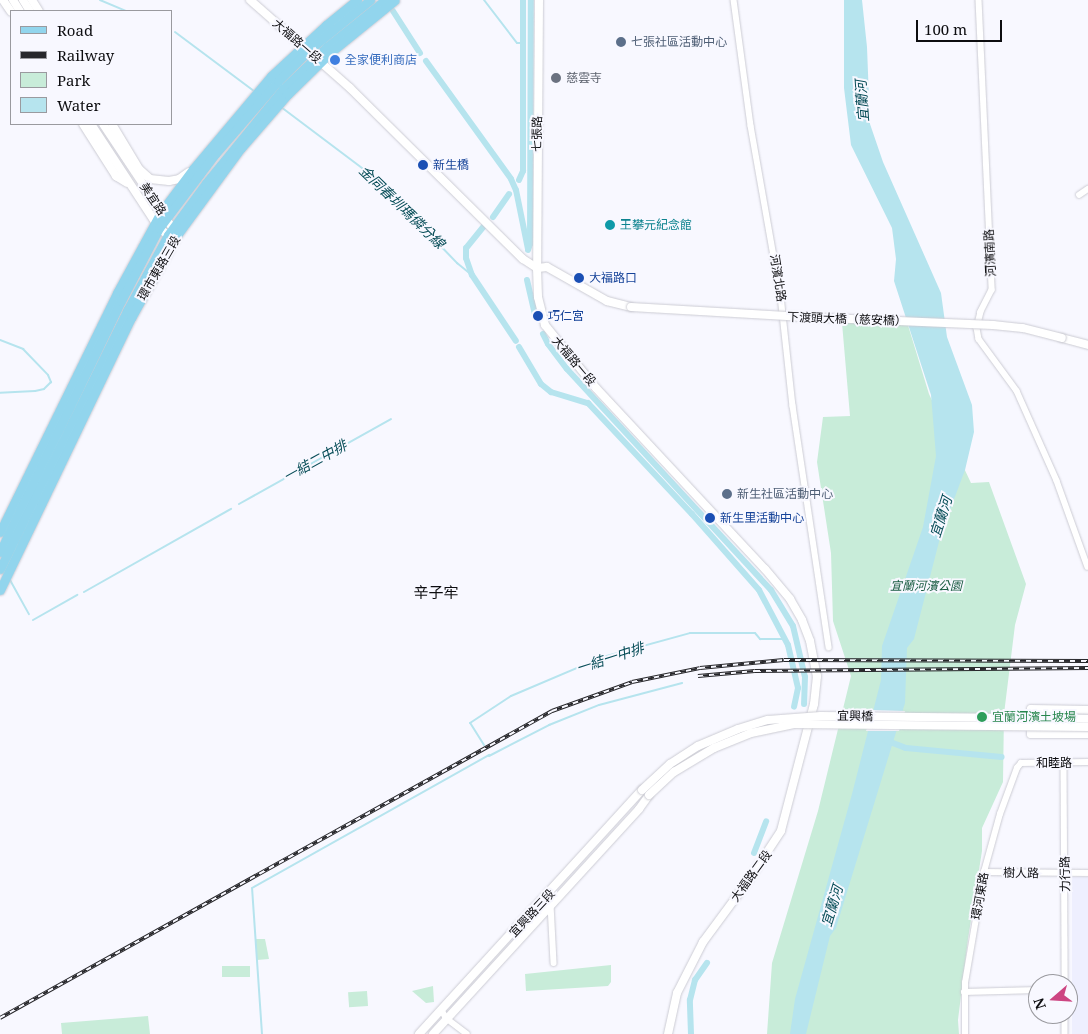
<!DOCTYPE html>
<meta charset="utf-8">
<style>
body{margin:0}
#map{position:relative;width:1088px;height:1034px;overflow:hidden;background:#f8f8ff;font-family:"Noto Serif","Noto Sans TC",serif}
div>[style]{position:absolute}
.built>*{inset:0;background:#eeeffe;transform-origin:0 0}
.green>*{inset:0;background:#c8ecd9;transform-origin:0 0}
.water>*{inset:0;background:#b6e4ee}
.pier>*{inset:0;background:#f8f8ff}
.stream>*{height:2px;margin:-1px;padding:0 1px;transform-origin:1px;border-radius:1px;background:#b6e4ee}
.canal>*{height:6px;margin:-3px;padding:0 3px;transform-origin:3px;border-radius:3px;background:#b6e4ee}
.roads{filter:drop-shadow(0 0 1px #ccccd4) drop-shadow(0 0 1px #ccccd4)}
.street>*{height:5.5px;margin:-2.75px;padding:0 2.75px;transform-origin:2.75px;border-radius:2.75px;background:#fff}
.secondary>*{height:8px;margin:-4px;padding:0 4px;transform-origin:4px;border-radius:4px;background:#fff}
.primary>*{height:9px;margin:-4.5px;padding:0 4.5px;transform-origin:4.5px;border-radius:4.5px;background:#92d5ed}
.rail>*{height:4px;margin-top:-2px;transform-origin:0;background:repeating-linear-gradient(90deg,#f8f8ff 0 5.5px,#27272b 0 11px);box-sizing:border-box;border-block:1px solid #27272b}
.bridges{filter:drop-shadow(0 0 1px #ccccd4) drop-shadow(0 0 1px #ccccd4)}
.secondary-bridge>*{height:8px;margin:-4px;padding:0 4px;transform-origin:4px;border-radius:4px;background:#fff}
.dots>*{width:14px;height:14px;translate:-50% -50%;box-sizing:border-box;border:2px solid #f8f8ff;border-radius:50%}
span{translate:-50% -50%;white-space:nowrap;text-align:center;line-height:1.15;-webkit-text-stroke:4px #f8f8ff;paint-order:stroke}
.street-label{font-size:12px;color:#0d0d10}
.service-label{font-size:12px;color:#4e5e75}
.left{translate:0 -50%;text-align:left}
.shop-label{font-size:12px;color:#366cbe}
.worship-label{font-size:12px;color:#5b616d}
.transit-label{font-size:12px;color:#164399}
.culture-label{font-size:12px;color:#0d838f}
.park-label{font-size:12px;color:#185b41;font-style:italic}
.leisure-label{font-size:12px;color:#27864d}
.water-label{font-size:14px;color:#064c57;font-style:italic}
.quarter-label{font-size:15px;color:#0d0d10}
.legend{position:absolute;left:10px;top:10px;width:162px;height:115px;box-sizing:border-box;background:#f8f8ff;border:1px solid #9a9a9f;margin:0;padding:6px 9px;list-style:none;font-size:15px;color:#0d0d10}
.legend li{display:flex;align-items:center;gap:10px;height:25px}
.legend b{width:25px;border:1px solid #9a9a9f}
.north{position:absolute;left:1028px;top:974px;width:50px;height:50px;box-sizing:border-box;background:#f8f8ff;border:1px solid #9a9a9f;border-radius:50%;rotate:251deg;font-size:14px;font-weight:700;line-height:20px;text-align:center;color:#0d0d10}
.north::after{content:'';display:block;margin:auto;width:18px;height:22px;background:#cd4582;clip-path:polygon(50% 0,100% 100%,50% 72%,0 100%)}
.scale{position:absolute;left:916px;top:20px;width:86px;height:22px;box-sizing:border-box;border:2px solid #0d0d10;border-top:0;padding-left:6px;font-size:15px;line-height:18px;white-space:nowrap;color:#0d0d10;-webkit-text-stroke:4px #f8f8ff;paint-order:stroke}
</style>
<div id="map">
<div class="built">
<div style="left:1072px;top:877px;width:16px;height:157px"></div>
</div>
<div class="green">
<div style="clip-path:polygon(907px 322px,929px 394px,971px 483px,989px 482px,1026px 584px,1015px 625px,1004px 714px,1003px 782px,982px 828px,982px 851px,968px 939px,958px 1020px,959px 1034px,767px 1034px,772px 963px,818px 811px,851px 676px,833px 621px,831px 553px,817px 462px,823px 417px,850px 416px,842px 323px)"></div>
<div style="clip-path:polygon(255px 939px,265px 939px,269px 959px,257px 960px)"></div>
<div style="clip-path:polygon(611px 965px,611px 982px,608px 986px,526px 991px,525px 974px)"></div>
<div style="left:250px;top:966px;width:11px;height:28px;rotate:90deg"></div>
<div style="clip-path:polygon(433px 986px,434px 1002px,426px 1003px,412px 991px)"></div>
<div style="left:367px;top:991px;width:15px;height:19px;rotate:86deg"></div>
<div style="clip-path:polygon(148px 1016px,150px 1034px,62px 1034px,61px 1023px)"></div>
</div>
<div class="water">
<div style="clip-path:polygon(844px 0,862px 0,867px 47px,870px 124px,883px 162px,941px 293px,947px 337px,972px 405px,974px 432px,965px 470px,941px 534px,914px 639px,907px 648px,905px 703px,836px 928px,830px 936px,806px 1034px,790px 1034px,795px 999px,852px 794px,881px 680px,882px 646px,923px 527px,936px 456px,931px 395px,894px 281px,896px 259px,892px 228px,851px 145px,844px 88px)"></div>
</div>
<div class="pier">
<div style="clip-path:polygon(871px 710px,905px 711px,899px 731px,866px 731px)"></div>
</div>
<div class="stream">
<div style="left:100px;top:0;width:28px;rotate:23deg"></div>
<div style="left:484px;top:0;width:54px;rotate:52.5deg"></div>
<div style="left:517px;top:43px;width:5px"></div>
<div style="left:175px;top:32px;width:99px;rotate:36.8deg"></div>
<div style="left:281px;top:107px;width:116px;rotate:37deg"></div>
<div style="left:374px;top:177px;width:120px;rotate:46deg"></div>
<div style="left:457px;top:263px;width:19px;rotate:39deg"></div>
<div style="left:0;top:340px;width:25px;rotate:21deg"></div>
<div style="left:23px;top:349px;width:36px;rotate:46deg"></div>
<div style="left:48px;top:375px;width:8px;rotate:67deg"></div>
<div style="left:51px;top:382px;width:10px;rotate:135deg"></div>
<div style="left:44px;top:389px;width:9px;rotate:167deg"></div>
<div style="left:35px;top:391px;width:35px;rotate:177deg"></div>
<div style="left:239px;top:504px;width:174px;rotate:-29.2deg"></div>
<div style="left:10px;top:580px;width:39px;rotate:61deg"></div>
<div style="left:84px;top:592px;width:169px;rotate:-29.5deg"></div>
<div style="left:33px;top:620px;width:51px;rotate:-29.6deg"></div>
<div style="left:484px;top:745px;width:26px;rotate:-122deg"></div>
<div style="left:470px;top:723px;width:49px;rotate:-33.4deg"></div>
<div style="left:511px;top:696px;width:100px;rotate:-23deg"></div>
<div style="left:603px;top:657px;width:90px;rotate:-15.4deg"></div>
<div style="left:690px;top:633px;width:65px"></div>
<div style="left:755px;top:633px;width:8px;rotate:50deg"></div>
<div style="left:760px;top:639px;width:26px"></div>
<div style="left:489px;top:756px;width:68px;rotate:-27.3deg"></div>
<div style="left:549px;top:725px;width:54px;rotate:-21.8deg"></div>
<div style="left:599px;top:705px;width:86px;rotate:-14.8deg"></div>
<div style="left:262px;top:1034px;width:146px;rotate:-93.9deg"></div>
<div style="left:252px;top:888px;width:272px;rotate:-29.3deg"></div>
</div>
<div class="canal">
<div style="left:393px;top:11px;width:50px;rotate:57.3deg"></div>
<div style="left:426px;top:61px;width:145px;rotate:54.2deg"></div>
<div style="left:511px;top:179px;width:12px;rotate:66deg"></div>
<div style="left:516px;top:190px;width:60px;rotate:78.5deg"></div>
<div style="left:519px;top:180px;width:10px;rotate:-66deg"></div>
<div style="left:523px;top:171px;width:171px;rotate:-90deg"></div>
<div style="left:493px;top:217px;width:28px;rotate:-55deg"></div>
<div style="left:484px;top:226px;width:28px;rotate:129deg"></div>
<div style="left:466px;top:248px;width:10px;rotate:90deg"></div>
<div style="left:466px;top:258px;width:18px;rotate:71deg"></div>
<div style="left:472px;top:275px;width:79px;rotate:56.3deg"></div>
<div style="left:528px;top:250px;width:6px;rotate:-72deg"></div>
<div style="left:530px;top:244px;width:244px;rotate:-89.8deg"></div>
<div style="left:527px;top:280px;width:39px;rotate:77deg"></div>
<div style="left:543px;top:334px;width:11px;rotate:63deg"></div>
<div style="left:548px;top:344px;width:31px;rotate:53deg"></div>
<div style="left:567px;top:369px;width:301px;rotate:47.3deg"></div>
<div style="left:771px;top:590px;width:42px;rotate:58.6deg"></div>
<div style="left:793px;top:626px;width:52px;rotate:76.8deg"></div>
<div style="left:805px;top:677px;width:27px;rotate:92deg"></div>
<div style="left:519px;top:347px;width:43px;rotate:59.3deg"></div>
<div style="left:541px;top:384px;width:13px;rotate:39deg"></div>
<div style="left:551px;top:392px;width:39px;rotate:17deg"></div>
<div style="left:588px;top:403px;width:152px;rotate:46.9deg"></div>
<div style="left:692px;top:514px;width:101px;rotate:48.6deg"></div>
<div style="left:759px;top:590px;width:62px;rotate:62.2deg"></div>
<div style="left:788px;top:645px;width:44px;rotate:76.9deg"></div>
<div style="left:798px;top:688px;width:19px;rotate:102deg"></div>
<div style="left:885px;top:740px;width:22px;rotate:21deg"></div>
<div style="left:906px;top:748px;width:96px;rotate:5.4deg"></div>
<div style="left:754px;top:853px;width:34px;rotate:-69deg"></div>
<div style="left:691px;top:1034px;width:34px;rotate:-92deg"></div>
<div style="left:690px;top:1000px;width:21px;rotate:-76deg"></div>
<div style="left:695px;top:980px;width:21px;rotate:-55deg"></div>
</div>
<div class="roads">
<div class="street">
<div style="left:734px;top:0;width:127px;rotate:82.3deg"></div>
<div style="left:751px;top:126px;width:173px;rotate:80deg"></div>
<div style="left:781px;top:296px;width:111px;rotate:83.8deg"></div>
<div style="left:793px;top:406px;width:244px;rotate:81.5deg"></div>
<div style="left:979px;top:0;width:290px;rotate:87.4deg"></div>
<div style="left:992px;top:290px;width:25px;rotate:117deg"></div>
<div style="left:981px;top:312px;width:16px;rotate:104deg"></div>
<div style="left:977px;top:328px;width:11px;rotate:80deg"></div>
<div style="left:979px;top:339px;width:64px;rotate:53.8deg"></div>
<div style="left:1017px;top:391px;width:98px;rotate:66deg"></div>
<div style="left:1057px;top:481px;width:91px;rotate:70.2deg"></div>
<div style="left:1079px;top:195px;width:11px;rotate:-34deg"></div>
<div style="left:1064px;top:763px;width:221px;rotate:89.7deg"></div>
<div style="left:984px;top:872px;width:104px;rotate:0.6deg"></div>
<div style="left:547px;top:896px;width:10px;rotate:66deg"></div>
<div style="left:551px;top:905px;width:58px;rotate:87deg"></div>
<div style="left:964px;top:992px;width:74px;rotate:-1.5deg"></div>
<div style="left:442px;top:1010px;width:9px;rotate:63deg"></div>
<div style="left:446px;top:1018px;width:26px;rotate:37deg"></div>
<div style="left:1065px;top:1014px;width:20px;rotate:90deg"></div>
<div style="left:965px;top:1034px;width:51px;rotate:-90deg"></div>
<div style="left:965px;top:983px;width:113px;rotate:-80.3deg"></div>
<div style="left:984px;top:872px;width:60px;rotate:-74.6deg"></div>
<div style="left:1000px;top:814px;width:49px;rotate:-69.7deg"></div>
<div style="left:1017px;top:768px;width:6px;rotate:-51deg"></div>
<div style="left:1021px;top:763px;width:67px;rotate:-0.9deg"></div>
</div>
<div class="secondary">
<div style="left:3px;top:0;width:14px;rotate:56deg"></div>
<div style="left:13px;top:0;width:13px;rotate:58deg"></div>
<div style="left:23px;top:0;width:13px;rotate:58deg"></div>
<div style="left:32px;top:0;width:13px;rotate:58deg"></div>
<div style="left:250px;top:0;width:133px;rotate:41.3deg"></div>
<div style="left:350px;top:88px;width:243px;rotate:44.7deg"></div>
<div style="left:523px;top:259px;width:17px;rotate:33deg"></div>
<div style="left:539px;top:0;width:268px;rotate:90.4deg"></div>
<div style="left:537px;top:268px;width:29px;rotate:88deg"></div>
<div style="left:538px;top:297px;width:29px;rotate:76deg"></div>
<div style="left:545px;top:325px;width:81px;rotate:51deg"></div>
<div style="left:596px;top:388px;width:248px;rotate:47deg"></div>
<div style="left:765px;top:569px;width:39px;rotate:50deg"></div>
<div style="left:790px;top:599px;width:24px;rotate:60deg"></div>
<div style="left:802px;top:620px;width:22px;rotate:69deg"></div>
<div style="left:810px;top:641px;width:36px;rotate:79deg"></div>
<div style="left:817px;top:676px;width:28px;rotate:96deg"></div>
<div style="left:814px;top:704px;width:131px;rotate:104.6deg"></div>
<div style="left:781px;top:831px;width:60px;rotate:123.4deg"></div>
<div style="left:748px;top:881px;width:76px;rotate:126.4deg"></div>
<div style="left:703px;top:942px;width:57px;rotate:117deg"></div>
<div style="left:677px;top:993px;width:42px;rotate:102.4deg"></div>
<div style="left:83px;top:124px;width:62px;rotate:57.6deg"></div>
<div style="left:116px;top:176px;width:13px;rotate:32deg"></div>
<div style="left:91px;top:124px;width:124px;rotate:56.8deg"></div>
<div style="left:159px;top:228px;width:11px;rotate:38deg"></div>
<div style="left:168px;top:235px;width:9px"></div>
<div style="left:177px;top:235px;width:133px;rotate:-123.7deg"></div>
<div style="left:112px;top:124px;width:52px;rotate:59deg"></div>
<div style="left:139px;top:169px;width:15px;rotate:42deg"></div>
<div style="left:150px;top:179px;width:19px;rotate:6deg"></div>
<div style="left:169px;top:181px;width:10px;rotate:-11deg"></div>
<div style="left:179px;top:179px;width:12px;rotate:-35deg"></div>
<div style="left:537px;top:268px;width:10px;rotate:-6deg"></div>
<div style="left:547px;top:267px;width:69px;rotate:29.5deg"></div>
<div style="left:607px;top:301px;width:25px;rotate:14deg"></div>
<div style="left:1062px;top:338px;width:27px;rotate:15deg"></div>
<div style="left:1088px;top:710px;width:57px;rotate:-179deg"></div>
<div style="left:1031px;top:709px;width:25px;rotate:90deg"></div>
<div style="left:1031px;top:734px;width:57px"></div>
<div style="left:419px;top:1034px;width:331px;rotate:-47.6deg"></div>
<div style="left:433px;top:1034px;width:305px;rotate:-47.5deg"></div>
<div style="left:639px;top:809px;width:17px;rotate:-54deg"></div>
</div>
<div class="primary">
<div style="left:0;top:532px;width:266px;rotate:-63.9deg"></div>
<div style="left:117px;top:293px;width:92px;rotate:-61.5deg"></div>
<div style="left:161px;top:212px;width:54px;rotate:-53.3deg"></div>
<div style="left:193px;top:169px;width:121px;rotate:-50deg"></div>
<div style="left:271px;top:76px;width:75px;rotate:-42.8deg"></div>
<div style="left:326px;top:25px;width:40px;rotate:-39deg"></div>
<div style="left:0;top:552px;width:279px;rotate:-64.3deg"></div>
<div style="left:121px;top:301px;width:82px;rotate:-62.5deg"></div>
<div style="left:159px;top:228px;width:93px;rotate:-52.9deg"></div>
<div style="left:215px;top:154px;width:96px;rotate:-49.2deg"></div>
<div style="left:278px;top:81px;width:44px;rotate:-45deg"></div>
<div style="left:309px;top:50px;width:79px;rotate:-39.3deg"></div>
<div style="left:0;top:569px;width:288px;rotate:-63.8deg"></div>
<div style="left:127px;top:311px;width:86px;rotate:-61.7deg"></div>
<div style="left:168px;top:235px;width:64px;rotate:-53.8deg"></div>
<div style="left:206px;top:183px;width:122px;rotate:-50.7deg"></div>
<div style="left:283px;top:89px;width:61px;rotate:-43.7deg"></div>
<div style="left:327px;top:47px;width:75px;rotate:-39deg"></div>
<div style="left:0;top:590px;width:302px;rotate:-64.3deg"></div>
<div style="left:131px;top:318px;width:95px;rotate:-61deg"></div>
<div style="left:177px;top:235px;width:108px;rotate:-53.7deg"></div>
<div style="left:241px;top:148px;width:72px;rotate:-49deg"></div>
<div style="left:288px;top:94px;width:60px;rotate:-44.3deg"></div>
<div style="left:331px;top:52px;width:82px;rotate:-39.1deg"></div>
</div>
</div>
<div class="rail">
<div style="left:698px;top:676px;width:57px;rotate:-5deg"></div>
<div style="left:755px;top:671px;width:333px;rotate:-0.5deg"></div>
<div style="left:0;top:1018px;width:632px;rotate:-29.08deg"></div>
<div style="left:552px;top:711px;width:85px;rotate:-19.9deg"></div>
<div style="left:632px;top:682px;width:69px;rotate:-11.6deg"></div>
<div style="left:700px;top:668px;width:84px;rotate:-5.4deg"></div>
<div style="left:784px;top:660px;width:304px;rotate:0.2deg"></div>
</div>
<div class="bridges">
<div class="secondary-bridge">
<div style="left:631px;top:307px;width:173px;rotate:3.3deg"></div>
<div style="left:804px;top:317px;width:189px;rotate:2.4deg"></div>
<div style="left:993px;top:325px;width:30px;rotate:6deg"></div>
<div style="left:1023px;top:328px;width:40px;rotate:14.4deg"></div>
<div style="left:642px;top:790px;width:38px;rotate:-43deg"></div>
<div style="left:670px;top:764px;width:33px;rotate:-33deg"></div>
<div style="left:698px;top:746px;width:43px;rotate:-23deg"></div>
<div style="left:738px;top:729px;width:31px;rotate:-17deg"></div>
<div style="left:768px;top:720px;width:53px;rotate:-4.3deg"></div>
<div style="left:821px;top:716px;width:267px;rotate:0.6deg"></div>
<div style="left:649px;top:795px;width:34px;rotate:-43deg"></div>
<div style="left:674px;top:772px;width:47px;rotate:-31deg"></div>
<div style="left:714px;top:748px;width:40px;rotate:-22deg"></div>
<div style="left:751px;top:733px;width:45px;rotate:-11.6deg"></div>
<div style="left:795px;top:724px;width:293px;rotate:0.6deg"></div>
</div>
</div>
<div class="dots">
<div style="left:621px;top:42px;background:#5c6f8a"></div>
<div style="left:335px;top:60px;background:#3f7fe0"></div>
<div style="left:556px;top:78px;background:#6b7280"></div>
<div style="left:423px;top:165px;background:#1a4fb4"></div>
<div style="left:610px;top:225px;background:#0f9aa8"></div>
<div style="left:579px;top:278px;background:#1a4fb4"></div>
<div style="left:538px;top:316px;background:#1a4fb4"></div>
<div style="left:727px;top:494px;background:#5c6f8a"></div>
<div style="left:710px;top:518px;background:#1a4fb4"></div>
<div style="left:982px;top:717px;background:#2e9e5b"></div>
</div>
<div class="street-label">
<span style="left:297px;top:41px;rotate:41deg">大福路一段</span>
<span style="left:537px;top:134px;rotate:-89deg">七張路</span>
<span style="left:153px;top:199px;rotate:56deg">美宜路</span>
<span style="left:990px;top:253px;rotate:-93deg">河濱南路</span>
<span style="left:159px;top:268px;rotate:-60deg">環市東路三段</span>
<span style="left:778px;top:278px;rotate:81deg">河濱北路</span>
<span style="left:847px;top:319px;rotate:2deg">下渡頭大橋（慈安橋）</span>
<span style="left:574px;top:361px;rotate:50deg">大福路一段</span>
<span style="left:855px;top:716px;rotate:1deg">宜興橋</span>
<span style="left:1054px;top:763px">和睦路</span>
<span style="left:1021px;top:873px;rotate:1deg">樹人路</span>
<span style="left:1065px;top:874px;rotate:-91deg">力行路</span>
<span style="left:751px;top:876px;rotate:-54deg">大福路二段</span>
<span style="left:980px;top:896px;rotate:-80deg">環河東路</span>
<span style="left:532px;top:913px;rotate:-47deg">宜興路三段</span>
</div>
<div class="service-label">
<span class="left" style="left:631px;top:42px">七張社區活動中心</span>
<span class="left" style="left:737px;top:494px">新生社區活動中心</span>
</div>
<div class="shop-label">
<span class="left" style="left:345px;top:60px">全家便利商店</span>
</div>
<div class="worship-label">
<span class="left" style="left:566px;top:78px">慈雲寺</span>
</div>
<div class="transit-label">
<span class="left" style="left:433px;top:165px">新生橋</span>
<span class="left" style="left:589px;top:278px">大福路口</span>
<span class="left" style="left:548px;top:316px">巧仁宮</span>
<span class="left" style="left:720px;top:518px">新生里活動中心</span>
</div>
<div class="culture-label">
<span class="left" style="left:620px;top:225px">王攀元紀念館</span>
</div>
<div class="park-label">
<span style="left:926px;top:586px">宜蘭河濱公園</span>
</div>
<div class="leisure-label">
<span class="left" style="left:992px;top:717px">宜蘭河濱土坡場</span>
</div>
<div class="water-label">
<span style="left:862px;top:101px;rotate:-94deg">宜蘭河</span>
<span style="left:402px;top:207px;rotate:44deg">金同春圳瑪僯分線</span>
<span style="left:315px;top:461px;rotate:-29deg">一結二中排</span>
<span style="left:941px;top:517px;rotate:-72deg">宜蘭河</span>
<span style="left:610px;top:658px;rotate:-18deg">一結一中排</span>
<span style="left:832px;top:906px;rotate:-73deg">宜蘭河</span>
</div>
<div class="quarter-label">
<span style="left:436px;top:593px">辛子牢</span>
</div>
<ul class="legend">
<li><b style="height:6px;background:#92d5ed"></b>Road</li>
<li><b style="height:6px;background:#27272b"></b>Railway</li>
<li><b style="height:14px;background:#c8ecd9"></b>Park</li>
<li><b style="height:14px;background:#b6e4ee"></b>Water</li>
</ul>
<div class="north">N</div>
<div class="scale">100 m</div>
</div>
